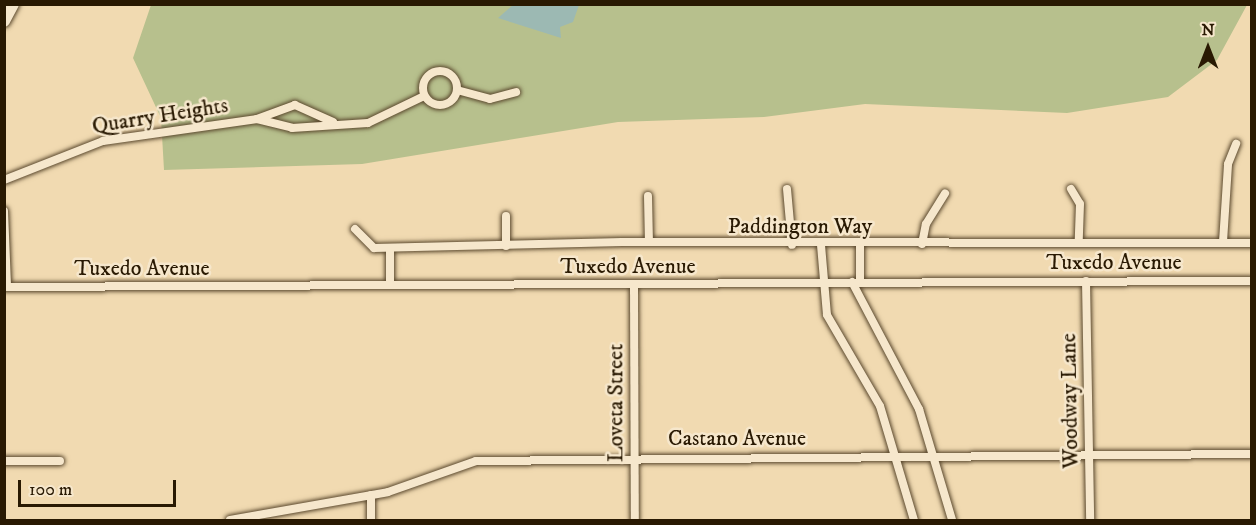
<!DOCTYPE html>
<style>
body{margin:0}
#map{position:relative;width:1256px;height:525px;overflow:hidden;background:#f1dab1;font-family:"IM FELL DW Pica",serif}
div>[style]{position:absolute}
.green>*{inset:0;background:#b7c08d}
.water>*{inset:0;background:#9cb9b3}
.roads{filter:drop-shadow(0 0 2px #5b492e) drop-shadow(0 0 2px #5b492e)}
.street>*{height:8px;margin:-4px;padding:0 4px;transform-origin:4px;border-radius:4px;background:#f6e7cc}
.street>.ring{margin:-4px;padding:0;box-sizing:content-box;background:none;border:8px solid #f6e7cc;border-radius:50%}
.secondary>*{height:12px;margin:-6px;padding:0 6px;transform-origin:6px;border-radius:6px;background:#f6e7cc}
span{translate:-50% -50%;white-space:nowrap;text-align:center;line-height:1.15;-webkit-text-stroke:5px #f6e7cc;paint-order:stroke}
.street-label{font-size:22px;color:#291902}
.frame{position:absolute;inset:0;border:6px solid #291902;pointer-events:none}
.north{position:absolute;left:1178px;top:18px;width:60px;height:60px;-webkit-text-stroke:4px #f6e7cc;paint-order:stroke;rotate:0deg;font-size:16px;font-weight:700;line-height:24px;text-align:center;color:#291902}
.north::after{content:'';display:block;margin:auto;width:21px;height:27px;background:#291902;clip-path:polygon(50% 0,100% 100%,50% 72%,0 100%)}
.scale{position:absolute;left:18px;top:480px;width:158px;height:27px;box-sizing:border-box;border:3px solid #291902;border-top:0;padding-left:8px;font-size:18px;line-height:21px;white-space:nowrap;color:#291902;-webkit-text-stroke:4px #f6e7cc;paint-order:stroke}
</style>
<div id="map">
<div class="green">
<div style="clip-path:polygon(151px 5px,1247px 5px,1217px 60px,1168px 97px,1067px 113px,865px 104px,764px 117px,618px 122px,362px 164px,164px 170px,161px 118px,133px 58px)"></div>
</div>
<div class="water">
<div style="clip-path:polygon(513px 5px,579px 5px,573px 22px,560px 27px,561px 38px,498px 18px)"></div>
</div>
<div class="roads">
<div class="street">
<div class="ring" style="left:423px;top:71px;width:26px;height:26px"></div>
<div style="left:457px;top:90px;width:34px;rotate:15deg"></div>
<div style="left:490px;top:99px;width:27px;rotate:-15deg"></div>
<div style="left:333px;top:122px;width:42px;rotate:-155.9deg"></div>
<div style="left:295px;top:105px;width:40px;rotate:159.8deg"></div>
<div style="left:257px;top:119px;width:36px;rotate:14deg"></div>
<div style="left:292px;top:128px;width:76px;rotate:-3.8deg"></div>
<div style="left:368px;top:123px;width:62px;rotate:-25.7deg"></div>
<div style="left:4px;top:180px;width:106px;rotate:-21.5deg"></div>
<div style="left:103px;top:141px;width:156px;rotate:-8.1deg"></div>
<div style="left:787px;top:189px;width:56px;rotate:84.9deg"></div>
<div style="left:1071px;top:189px;width:17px;rotate:59deg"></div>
<div style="left:1080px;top:204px;width:37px;rotate:92deg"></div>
<div style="left:648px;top:196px;width:46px;rotate:88.8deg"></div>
<div style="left:4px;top:211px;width:76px;rotate:87.7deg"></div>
<div style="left:506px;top:216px;width:30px;rotate:90deg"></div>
<div style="left:355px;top:229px;width:27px;rotate:45deg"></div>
<div style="left:374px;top:248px;width:248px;rotate:-1.4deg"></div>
<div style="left:622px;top:242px;width:630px;rotate:0.09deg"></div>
<div style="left:1223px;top:242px;width:78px;rotate:-86.3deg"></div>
<div style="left:1228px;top:164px;width:22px;rotate:-68deg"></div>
<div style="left:922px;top:244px;width:20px;rotate:-79deg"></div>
<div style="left:926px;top:224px;width:36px;rotate:-58deg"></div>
<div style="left:821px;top:245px;width:70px;rotate:85.1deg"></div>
<div style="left:827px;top:315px;width:105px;rotate:59.8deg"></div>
<div style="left:880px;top:406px;width:119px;rotate:73.4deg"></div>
<div style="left:390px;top:248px;width:37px;rotate:90deg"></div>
<div style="left:1086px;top:281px;width:239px;rotate:89deg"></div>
<div style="left:852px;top:282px;width:144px;rotate:62.2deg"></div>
<div style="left:919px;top:409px;width:116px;rotate:73.4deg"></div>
<div style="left:860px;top:282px;width:37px;rotate:-90deg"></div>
<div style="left:634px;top:285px;width:235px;rotate:89.8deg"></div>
<div style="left:4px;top:287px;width:1248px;rotate:-0.28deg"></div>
<div style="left:4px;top:461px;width:56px"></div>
<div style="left:371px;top:495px;width:25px;rotate:90deg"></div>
<div style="left:230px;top:520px;width:160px;rotate:-10deg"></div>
<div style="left:388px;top:492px;width:93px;rotate:-19.4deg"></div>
<div style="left:476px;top:461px;width:776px;rotate:-0.52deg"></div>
</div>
<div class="secondary">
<div style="left:4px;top:21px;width:19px;rotate:-62deg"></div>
</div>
</div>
<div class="street-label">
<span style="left:160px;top:116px;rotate:-9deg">Quarry Heights</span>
<span style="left:800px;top:227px">Paddington Way</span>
<span style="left:1114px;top:263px">Tuxedo Avenue</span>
<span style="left:628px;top:267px">Tuxedo Avenue</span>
<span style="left:142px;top:269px">Tuxedo Avenue</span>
<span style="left:1070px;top:401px;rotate:-91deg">Woodway Lane</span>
<span style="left:616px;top:403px;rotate:-90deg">Loveta Street</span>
<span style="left:737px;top:439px">Castano Avenue</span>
</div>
<div class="frame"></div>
<div class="north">N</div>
<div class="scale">100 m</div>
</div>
